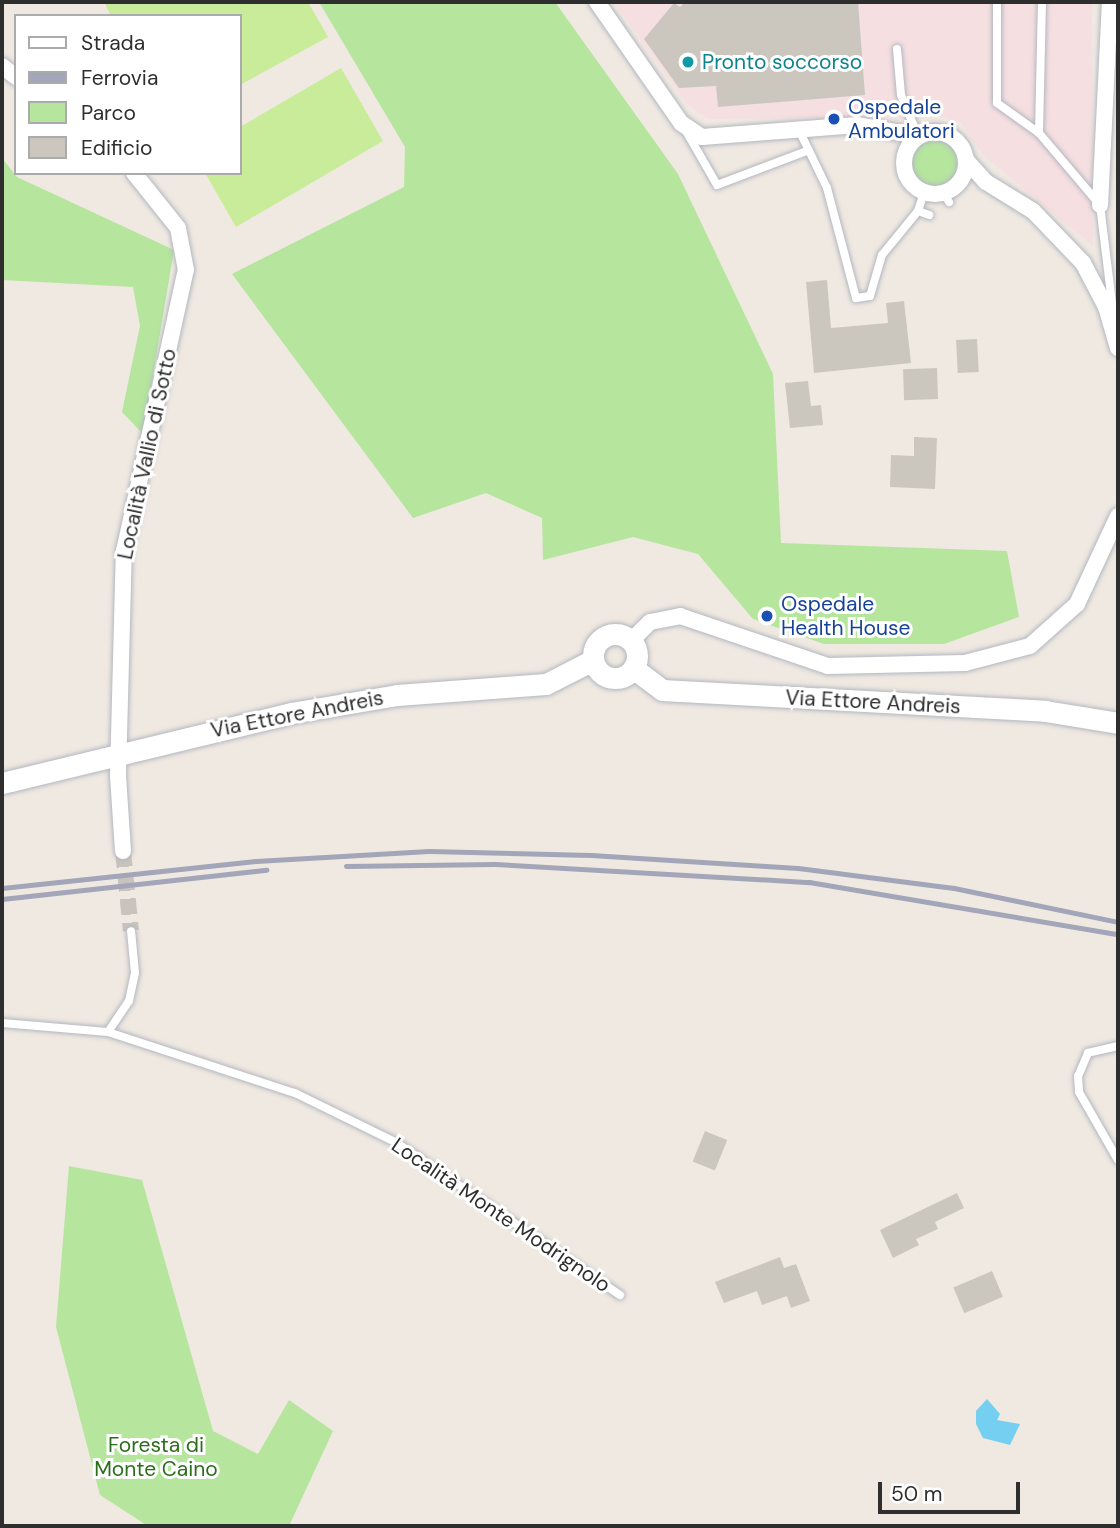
<!DOCTYPE html>
<meta charset="utf-8">
<style>
body{margin:0}
#map{position:relative;width:1120px;height:1528px;overflow:hidden;background:#efe9e1;font-family:"DM Sans",sans-serif}
div>[style]{position:absolute}
.medical>*{inset:0;background:#f5dfe0}
.green>*{inset:0;background:#b6e59e}
.round{border-radius:50%}
.pitch>*{inset:0;background:#c9ec9a}
.water>*{inset:0;background:#75cff0}
.building>*{inset:0;background:#cbc7bf;transform-origin:0 0}
.minor-tunnel>*{height:16px;margin-top:-8px;transform-origin:0;background:repeating-linear-gradient(90deg,#c8c4bd 0 16px,transparent 0 24px)}
.roads{filter:drop-shadow(0 0 2px #b4b7c1) drop-shadow(0 0 2px #b4b7c1)}
.service>*{height:8px;margin:-4px;padding:0 4px;transform-origin:4px;border-radius:4px;background:#fff}
.minor>*{height:16px;margin:-8px;padding:0 8px;transform-origin:8px;border-radius:8px;background:#fff}
.minor>.ring{margin:-8px;padding:0;box-sizing:content-box;background:none;border:16px solid #fff;border-radius:50%}
.tertiary>*{height:21px;margin:-10.5px;padding:0 10.5px;transform-origin:10.5px;border-radius:10.5px;background:#fff}
.tertiary>.ring{margin:-10.5px;padding:0;box-sizing:content-box;background:none;border:21px solid #fff;border-radius:50%}
.rail>*{height:5px;margin:-2.5px;padding:0 2.5px;transform-origin:2.5px;border-radius:2.5px;background:#a3a6b8}
.dots>*{width:19px;height:19px;translate:-50% -50%;box-sizing:border-box;border:4px solid #fff;border-radius:50%}
span{translate:-50% -50%;white-space:nowrap;text-align:center;line-height:1.15;-webkit-text-stroke:6px #fff;paint-order:stroke}
.culture-label{font-size:21px;color:#0d838f}
.left{translate:0 -50%;text-align:left}
.transit-label{font-size:21px;color:#164399}
.street-label{font-size:21px;color:#2e2e2e}
.park-label{font-size:21px;color:#2c6e1b}
.frame{position:absolute;inset:0;border:4px solid #2e2e2e;pointer-events:none}
.legend{position:absolute;left:14px;top:14px;width:228px;height:161px;box-sizing:border-box;background:#fff;border:2px solid #ababab;margin:0;padding:9px 12px;list-style:none;font-size:21px;color:#2e2e2e}
.legend li{display:flex;align-items:center;gap:14px;height:35px}
.legend b{width:35px;border:2px solid #ababab}
.scale{position:absolute;left:878px;top:1482px;width:142px;height:32px;box-sizing:border-box;border:4px solid #2e2e2e;border-top:0;padding-left:9px;font-size:21px;line-height:24px;white-space:nowrap;color:#2e2e2e;-webkit-text-stroke:5px #fff;paint-order:stroke}
</style>
<div id="map">
<div class="medical">
<div style="clip-path:polygon(614px 2px,1092px 2px,1093px 246px,983px 155px,961px 123px,943px 117px,708px 119px,688px 105px)"></div>
</div>
<div class="green">
<div style="clip-path:polygon(319px 2px,555px 2px,678px 174px,773px 374px,781px 543px,1007px 551px,1019px 617px,944px 644px,824px 644px,753px 619px,698px 554px,633px 537px,543px 560px,542px 518px,486px 493px,413px 518px,232px 274px,404px 187px,405px 147px)"></div>
<div class="round" style="left:912px;top:140px;width:46px;height:46px"></div>
<div style="clip-path:polygon(2px 158px,17px 177px,174px 250px,143px 434px,122px 412px,140px 326px,133px 287px,2px 280px)"></div>
<div style="clip-path:polygon(69px 1166px,142px 1180px,213px 1431px,258px 1454px,289px 1400px,333px 1431px,289px 1526px,148px 1526px,100px 1495px,56px 1327px)"></div>
</div>
<div class="pitch">
<div style="clip-path:polygon(104px 2px,308px 2px,328px 37px,240px 85px,240px 16px,111px 16px)"></div>
<div style="clip-path:polygon(341px 68px,383px 141px,236px 227px,205px 173px,240px 173px,240px 127px)"></div>
</div>
<div class="water">
<div style="clip-path:polygon(987px 1399px,1000px 1414px,997px 1420px,1020px 1424px,1010px 1445px,983px 1438px,976px 1424px,976px 1411px)"></div>
</div>
<div class="building">
<div style="clip-path:polygon(685px 2px,858px 2px,865px 95px,718px 107px,716px 86px,679px 88px,644px 39px,674px 3px,680px 7px)"></div>
<div style="clip-path:polygon(827px 280px,831px 328px,888px 323px,886px 303px,904px 301px,911px 363px,814px 373px,806px 282px)"></div>
<div style="left:977px;top:339px;width:33px;height:21px;rotate:87deg"></div>
<div style="left:937px;top:368px;width:31px;height:34px;rotate:88deg"></div>
<div style="clip-path:polygon(808px 381px,811px 406px,821px 405px,823px 425px,790px 428px,785px 383px)"></div>
<div style="clip-path:polygon(914px 437px,937px 438px,935px 489px,890px 487px,891px 455px,914px 456px)"></div>
<div style="left:705px;top:1131px;width:24px;height:33px;rotate:22deg"></div>
<div style="clip-path:polygon(957px 1193px,964px 1208px,935px 1222px,938px 1229px,916px 1239px,919px 1245px,893px 1258px,880px 1230px)"></div>
<div style="clip-path:polygon(780px 1257px,784px 1268px,796px 1264px,810px 1301px,791px 1308px,787px 1296px,762px 1305px,757px 1291px,724px 1303px,715px 1282px)"></div>
<div style="left:992px;top:1271px;width:28px;height:42px;rotate:67deg"></div>
</div>
<div class="minor-tunnel">
<div style="left:123px;top:851px;width:80px;rotate:84.3deg"></div>
</div>
<div class="roads">
<div class="service">
<div style="left:997px;top:2px;width:101px;rotate:90deg"></div>
<div style="left:997px;top:103px;width:52px;rotate:35.5deg"></div>
<div style="left:1039px;top:133px;width:94px;rotate:49.7deg"></div>
<div style="left:1100px;top:205px;width:107px;rotate:83deg"></div>
<div style="left:897px;top:49px;width:46px;rotate:85deg"></div>
<div style="left:901px;top:95px;width:44px;rotate:67.5deg"></div>
<div style="left:799px;top:130px;width:64px;rotate:64.2deg"></div>
<div style="left:827px;top:188px;width:114px;rotate:75.2deg"></div>
<div style="left:856px;top:298px;width:14px;rotate:-8deg"></div>
<div style="left:870px;top:296px;width:43px;rotate:-73.7deg"></div>
<div style="left:882px;top:255px;width:57px;rotate:-50.7deg"></div>
<div style="left:918px;top:211px;width:20px;rotate:-72deg"></div>
<div style="left:686px;top:131px;width:62px;rotate:60.1deg"></div>
<div style="left:717px;top:185px;width:98px;rotate:-20.8deg"></div>
<div style="left:1039px;top:133px;width:131px;rotate:-88.7deg"></div>
<div style="left:943px;top:193px;width:11px;rotate:56deg"></div>
<div style="left:918px;top:211px;width:12px;rotate:20deg"></div>
<div style="left:2px;top:1023px;width:106px;rotate:4.9deg"></div>
<div style="left:108px;top:1032px;width:37px;rotate:-56deg"></div>
<div style="left:129px;top:1001px;width:29px;rotate:-78deg"></div>
<div style="left:135px;top:973px;width:42px;rotate:-95.4deg"></div>
<div style="left:108px;top:1032px;width:197px;rotate:18.1deg"></div>
<div style="left:295px;top:1093px;width:114px;rotate:26.1deg"></div>
<div style="left:397px;top:1143px;width:270px;rotate:34.3deg"></div>
<div style="left:1118px;top:1046px;width:31px;rotate:167deg"></div>
<div style="left:1088px;top:1053px;width:25px;rotate:113deg"></div>
<div style="left:1078px;top:1076px;width:16px;rotate:86deg"></div>
<div style="left:1079px;top:1092px;width:78px;rotate:60.2deg"></div>
</div>
<div class="minor">
<div style="left:597px;top:2px;width:147px;rotate:55.2deg"></div>
<div style="left:681px;top:123px;width:25px;rotate:34deg"></div>
<div style="left:702px;top:137px;width:156px;rotate:-4.4deg"></div>
<div style="left:858px;top:125px;width:61px;rotate:10.4deg"></div>
<div style="left:2px;top:66px;width:18px;rotate:38deg"></div>
<div class="ring" style="left:904px;top:132px;width:46px;height:46px"></div>
<div style="left:967px;top:161px;width:28px;rotate:48deg"></div>
<div style="left:986px;top:182px;width:55px;rotate:31.7deg"></div>
<div style="left:1033px;top:211px;width:72px;rotate:46.1deg"></div>
<div style="left:1083px;top:263px;width:50px;rotate:62.4deg"></div>
<div style="left:1106px;top:307px;width:43px;rotate:73.7deg"></div>
<div style="left:1100px;top:205px;width:203px;rotate:-87.2deg"></div>
<div style="left:631px;top:641px;width:27px;rotate:-45deg"></div>
<div style="left:650px;top:622px;width:31px;rotate:-11deg"></div>
<div style="left:680px;top:616px;width:156px;rotate:18.7deg"></div>
<div style="left:828px;top:666px;width:137px;rotate:-1.3deg"></div>
<div style="left:965px;top:663px;width:67px;rotate:-14.7deg"></div>
<div style="left:1030px;top:646px;width:63px;rotate:-41.8deg"></div>
<div style="left:1077px;top:604px;width:97px;rotate:-65deg"></div>
<div style="left:123px;top:851px;width:76px;rotate:-93.8deg"></div>
<div style="left:118px;top:775px;width:224px;rotate:-88.5deg"></div>
<div style="left:124px;top:551px;width:288px;rotate:-77.6deg"></div>
<div style="left:186px;top:270px;width:43px;rotate:-100.8deg"></div>
<div style="left:178px;top:228px;width:70px;rotate:-128.7deg"></div>
</div>
<div class="tertiary">
<div class="ring" style="left:593px;top:634px;width:23px;height:23px"></div>
<div style="left:633px;top:668px;width:36px;rotate:37deg"></div>
<div style="left:662px;top:690px;width:384px;rotate:3.1deg"></div>
<div style="left:1045px;top:711px;width:74px;rotate:9.3deg"></div>
<div style="left:2px;top:783px;width:297px;rotate:-13.6deg"></div>
<div style="left:291px;top:713px;width:108px;rotate:-9.6deg"></div>
<div style="left:397px;top:695px;width:149px;rotate:-4.2deg"></div>
<div style="left:546px;top:684px;width:53px;rotate:-27.1deg"></div>
</div>
</div>
<div class="rail">
<div style="left:346px;top:866px;width:149px;rotate:-0.8deg"></div>
<div style="left:495px;top:864px;width:315px;rotate:3.3deg"></div>
<div style="left:809px;top:882px;width:313px;rotate:9.6deg"></div>
<div style="left:2px;top:888px;width:255px;rotate:-6.1deg"></div>
<div style="left:256px;top:861px;width:173px;rotate:-3.3deg"></div>
<div style="left:429px;top:851px;width:162px;rotate:1.4deg"></div>
<div style="left:591px;top:855px;width:207px;rotate:3.6deg"></div>
<div style="left:798px;top:868px;width:157px;rotate:7.3deg"></div>
<div style="left:954px;top:888px;width:167px;rotate:11.7deg"></div>
<div style="left:2px;top:899px;width:266px;rotate:-6.3deg"></div>
</div>
<div class="dots">
<div style="left:688px;top:62px;background:#0f9aa8"></div>
<div style="left:834px;top:119px;background:#1a4fb4"></div>
<div style="left:767px;top:616px;background:#1a4fb4"></div>
</div>
<div class="culture-label">
<span class="left" style="left:702px;top:62px">Pronto soccorso</span>
</div>
<div class="transit-label">
<span class="left" style="left:848px;top:119px">Ospedale<br>Ambulatori</span>
<span class="left" style="left:781px;top:616px">Ospedale<br>Health House</span>
</div>
<div class="street-label">
<span style="left:147px;top:454px;rotate:-78deg">Località Vallio di Sotto</span>
<span style="left:873px;top:702px;rotate:3deg">Via Ettore Andreis</span>
<span style="left:297px;top:714px;rotate:-11deg">Via Ettore Andreis</span>
<span style="left:501px;top:1215px;rotate:34deg">Località Monte Modrignolo</span>
</div>
<div class="park-label">
<span style="left:156px;top:1457px">Foresta di<br>Monte Caino</span>
</div>
<div class="frame"></div>
<ul class="legend">
<li><b style="height:9px;background:#fff"></b>Strada</li>
<li><b style="height:9px;background:#a3a6b8"></b>Ferrovia</li>
<li><b style="height:19px;background:#b6e59e"></b>Parco</li>
<li><b style="height:19px;background:#cbc7bf"></b>Edificio</li>
</ul>
<div class="scale">50 m</div>
</div>
